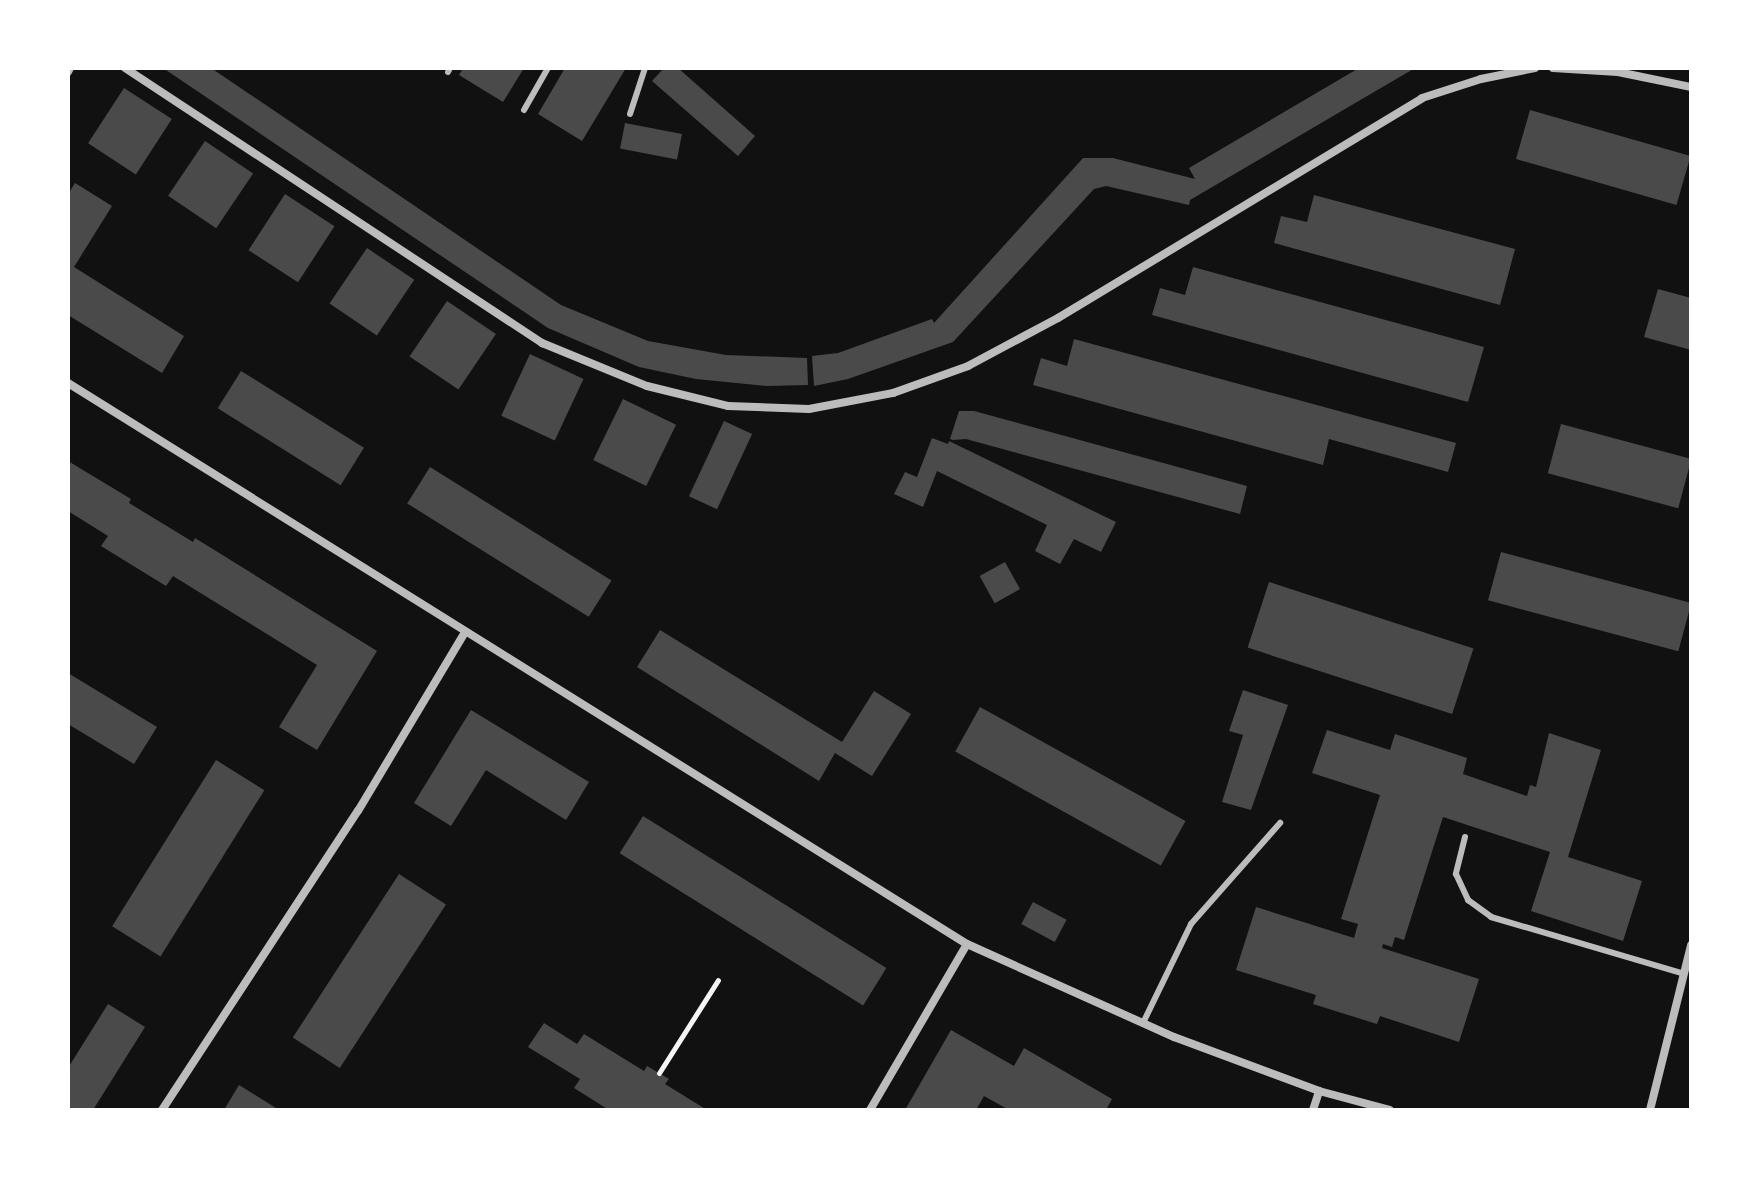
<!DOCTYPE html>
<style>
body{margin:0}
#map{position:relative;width:1759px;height:1178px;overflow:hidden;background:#111;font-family:"Archivo Narrow",sans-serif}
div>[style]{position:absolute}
.building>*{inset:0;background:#4a4a4a;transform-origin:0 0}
.path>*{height:5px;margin:-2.5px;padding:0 2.5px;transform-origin:2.5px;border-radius:2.5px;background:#f5f5f5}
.service>*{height:6px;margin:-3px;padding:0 3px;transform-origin:3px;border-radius:3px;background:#bcbcbc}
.minor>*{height:8px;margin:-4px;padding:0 4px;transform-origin:4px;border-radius:4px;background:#bcbcbc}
span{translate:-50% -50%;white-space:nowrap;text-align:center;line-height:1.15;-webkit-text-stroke:7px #fff;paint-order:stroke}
.frame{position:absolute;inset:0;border:70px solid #fff;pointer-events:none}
</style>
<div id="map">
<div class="building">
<div style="clip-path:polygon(163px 68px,211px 68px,561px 305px,648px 341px,726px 355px,807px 358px,808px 385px,766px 386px,696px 379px,639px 367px,548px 328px)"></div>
<div style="clip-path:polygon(463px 68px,524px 68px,503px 102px,459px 75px)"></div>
<div style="clip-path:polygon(565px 68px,626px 68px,582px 141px,538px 114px)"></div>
<div style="clip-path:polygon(664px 68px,678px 68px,755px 136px,738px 156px,652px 81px)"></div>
<div style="clip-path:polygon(1359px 68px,1415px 68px,1190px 200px,1189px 205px,1106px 186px,1094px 189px,953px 342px,848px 379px,814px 386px,812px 356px,838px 353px,932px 319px,934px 323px,1083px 158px,1113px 158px,1195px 179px,1189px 168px)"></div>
<div style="left:124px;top:88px;width:57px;height:66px;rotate:33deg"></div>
<div style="left:1530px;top:110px;width:167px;height:51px;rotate:16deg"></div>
<div style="left:625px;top:123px;width:58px;height:26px;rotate:11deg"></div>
<div style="left:205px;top:141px;width:58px;height:66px;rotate:34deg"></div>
<div style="clip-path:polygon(75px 183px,112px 206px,74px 267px,184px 336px,162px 373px,68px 315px,68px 194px)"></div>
<div style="left:285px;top:194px;width:59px;height:67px;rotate:33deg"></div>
<div style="clip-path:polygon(1314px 195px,1515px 249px,1500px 305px,1274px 243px,1281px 216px,1307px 222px)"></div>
<div style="left:367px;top:248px;width:57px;height:67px;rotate:34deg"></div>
<div style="clip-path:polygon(1193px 267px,1484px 347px,1468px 402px,1152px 315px,1160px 288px,1185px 295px)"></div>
<div style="clip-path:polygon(1658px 289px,1691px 298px,1691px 350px,1644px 337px)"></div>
<div style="left:447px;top:301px;width:59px;height:67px;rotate:34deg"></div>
<div style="clip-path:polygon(1074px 339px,1456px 443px,1448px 472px,1329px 439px,1323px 465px,1033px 385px,1041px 358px,1067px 366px)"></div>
<div style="left:530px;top:354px;width:59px;height:68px;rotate:25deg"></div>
<div style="left:241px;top:371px;width:145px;height:44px;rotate:32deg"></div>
<div style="left:623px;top:399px;width:59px;height:68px;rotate:26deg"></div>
<div style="clip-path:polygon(959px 411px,974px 411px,1247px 486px,1240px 514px,966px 439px,953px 440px,950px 439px)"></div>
<div style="left:724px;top:421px;width:31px;height:83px;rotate:25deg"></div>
<div style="left:1561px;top:424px;width:135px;height:51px;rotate:15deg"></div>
<div style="clip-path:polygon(932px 438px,948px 444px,949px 441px,1116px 522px,1101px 552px,1074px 539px,1060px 564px,1035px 551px,1047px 525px,937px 471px,923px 507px,894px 494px,905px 472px,917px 477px)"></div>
<div style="clip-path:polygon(68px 461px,131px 499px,129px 503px,193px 542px,195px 538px,377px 651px,317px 750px,279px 727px,317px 665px,173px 576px,166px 586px,101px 546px,108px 536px,68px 511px)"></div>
<div style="left:430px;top:467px;width:214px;height:43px;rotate:32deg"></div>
<div style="left:1501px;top:552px;width:197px;height:50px;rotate:15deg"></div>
<div style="left:1005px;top:562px;width:31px;height:29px;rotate:61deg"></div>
<div style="left:1269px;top:582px;width:215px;height:69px;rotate:18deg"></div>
<div style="clip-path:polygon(660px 630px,842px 742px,874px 691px,911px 714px,872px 776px,835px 753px,819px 781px,637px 667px)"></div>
<div style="clip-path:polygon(68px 673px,157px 727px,134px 764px,68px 724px)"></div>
<div style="clip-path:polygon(1243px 690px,1288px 705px,1251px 810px,1222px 802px,1243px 735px,1229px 731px)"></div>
<div style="left:980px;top:707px;width:235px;height:51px;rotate:29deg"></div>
<div style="clip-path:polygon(471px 710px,589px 782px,566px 820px,486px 770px,451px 826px,414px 803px)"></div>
<div style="clip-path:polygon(1327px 730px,1390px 750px,1395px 734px,1467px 758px,1463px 774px,1527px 796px,1530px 785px,1536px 787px,1549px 733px,1601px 750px,1568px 857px,1642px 881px,1623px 941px,1531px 911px,1550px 852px,1443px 817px,1404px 940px,1395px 937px,1392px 947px,1383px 944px,1382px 948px,1479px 979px,1459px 1042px,1380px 1016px,1377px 1024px,1313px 1004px,1316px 995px,1236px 970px,1256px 907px,1354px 938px,1358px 924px,1341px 919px,1380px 795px,1312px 773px)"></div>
<div style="left:216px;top:760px;width:57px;height:196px;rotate:32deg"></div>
<div style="left:643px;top:816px;width:287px;height:44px;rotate:32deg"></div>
<div style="left:399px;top:874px;width:56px;height:195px;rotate:33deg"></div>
<div style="left:1033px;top:902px;width:38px;height:25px;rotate:28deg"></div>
<div style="clip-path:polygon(108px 1004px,145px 1027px,93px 1110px,68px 1110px,68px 1068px)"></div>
<div style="clip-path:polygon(544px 1023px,577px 1044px,584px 1034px,644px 1071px,647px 1066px,669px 1079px,665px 1084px,707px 1110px,609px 1110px,574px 1088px,580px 1079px,528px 1047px)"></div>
<div style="clip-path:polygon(951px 1030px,1014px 1066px,1024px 1048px,1112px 1099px,1106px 1110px,1009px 1110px,984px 1096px,976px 1110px,905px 1110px)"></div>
<div style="clip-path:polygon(239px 1085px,276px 1108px,275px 1110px,224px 1110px)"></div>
</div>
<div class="path">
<div style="left:659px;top:1073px;width:110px;rotate:-57.6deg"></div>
</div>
<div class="service">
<div style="left:448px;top:72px;width:4px;rotate:-63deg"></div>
<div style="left:524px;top:110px;width:48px;rotate:-60.3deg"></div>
<div style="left:630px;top:114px;width:48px;rotate:-71.9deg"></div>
<div style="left:1465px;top:837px;width:38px;rotate:104deg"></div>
<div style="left:1456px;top:874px;width:29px;rotate:65deg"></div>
<div style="left:1468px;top:900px;width:29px;rotate:36deg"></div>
<div style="left:1491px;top:917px;width:198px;rotate:16.4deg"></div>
<div style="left:1143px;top:1023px;width:110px;rotate:-64.1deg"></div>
<div style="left:1191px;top:924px;width:135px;rotate:-48.6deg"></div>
</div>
<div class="minor">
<div style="left:125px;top:68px;width:500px;rotate:33.4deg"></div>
<div style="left:542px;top:343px;width:113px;rotate:22.3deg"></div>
<div style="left:647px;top:386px;width:83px;rotate:13.9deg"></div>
<div style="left:728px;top:406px;width:81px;rotate:2.1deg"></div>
<div style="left:809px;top:409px;width:86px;rotate:-10.8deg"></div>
<div style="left:893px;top:393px;width:80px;rotate:-19.8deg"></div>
<div style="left:968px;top:366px;width:102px;rotate:-28.1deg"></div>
<div style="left:1058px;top:318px;width:425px;rotate:-31.1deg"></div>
<div style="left:1422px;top:98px;width:62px;rotate:-17.9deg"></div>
<div style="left:1481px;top:79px;width:55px;rotate:-11.5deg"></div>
<div style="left:1553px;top:68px;width:65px;rotate:3.5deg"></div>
<div style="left:1618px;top:72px;width:75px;rotate:11.6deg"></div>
<div style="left:68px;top:72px;width:4px;rotate:-63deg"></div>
<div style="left:68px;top:383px;width:1060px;rotate:31.97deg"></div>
<div style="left:967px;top:944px;width:227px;rotate:24.2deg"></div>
<div style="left:1174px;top:1037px;width:155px;rotate:20.4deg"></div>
<div style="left:1319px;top:1091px;width:73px;rotate:15deg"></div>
<div style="left:162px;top:1110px;width:358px;rotate:-56.8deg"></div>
<div style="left:358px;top:811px;width:209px;rotate:-59.1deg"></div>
<div style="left:870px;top:1110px;width:192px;rotate:-59.7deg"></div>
<div style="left:1313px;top:1110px;width:20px;rotate:-72deg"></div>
<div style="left:1650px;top:1110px;width:170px;rotate:-76deg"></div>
</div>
<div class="frame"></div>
</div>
